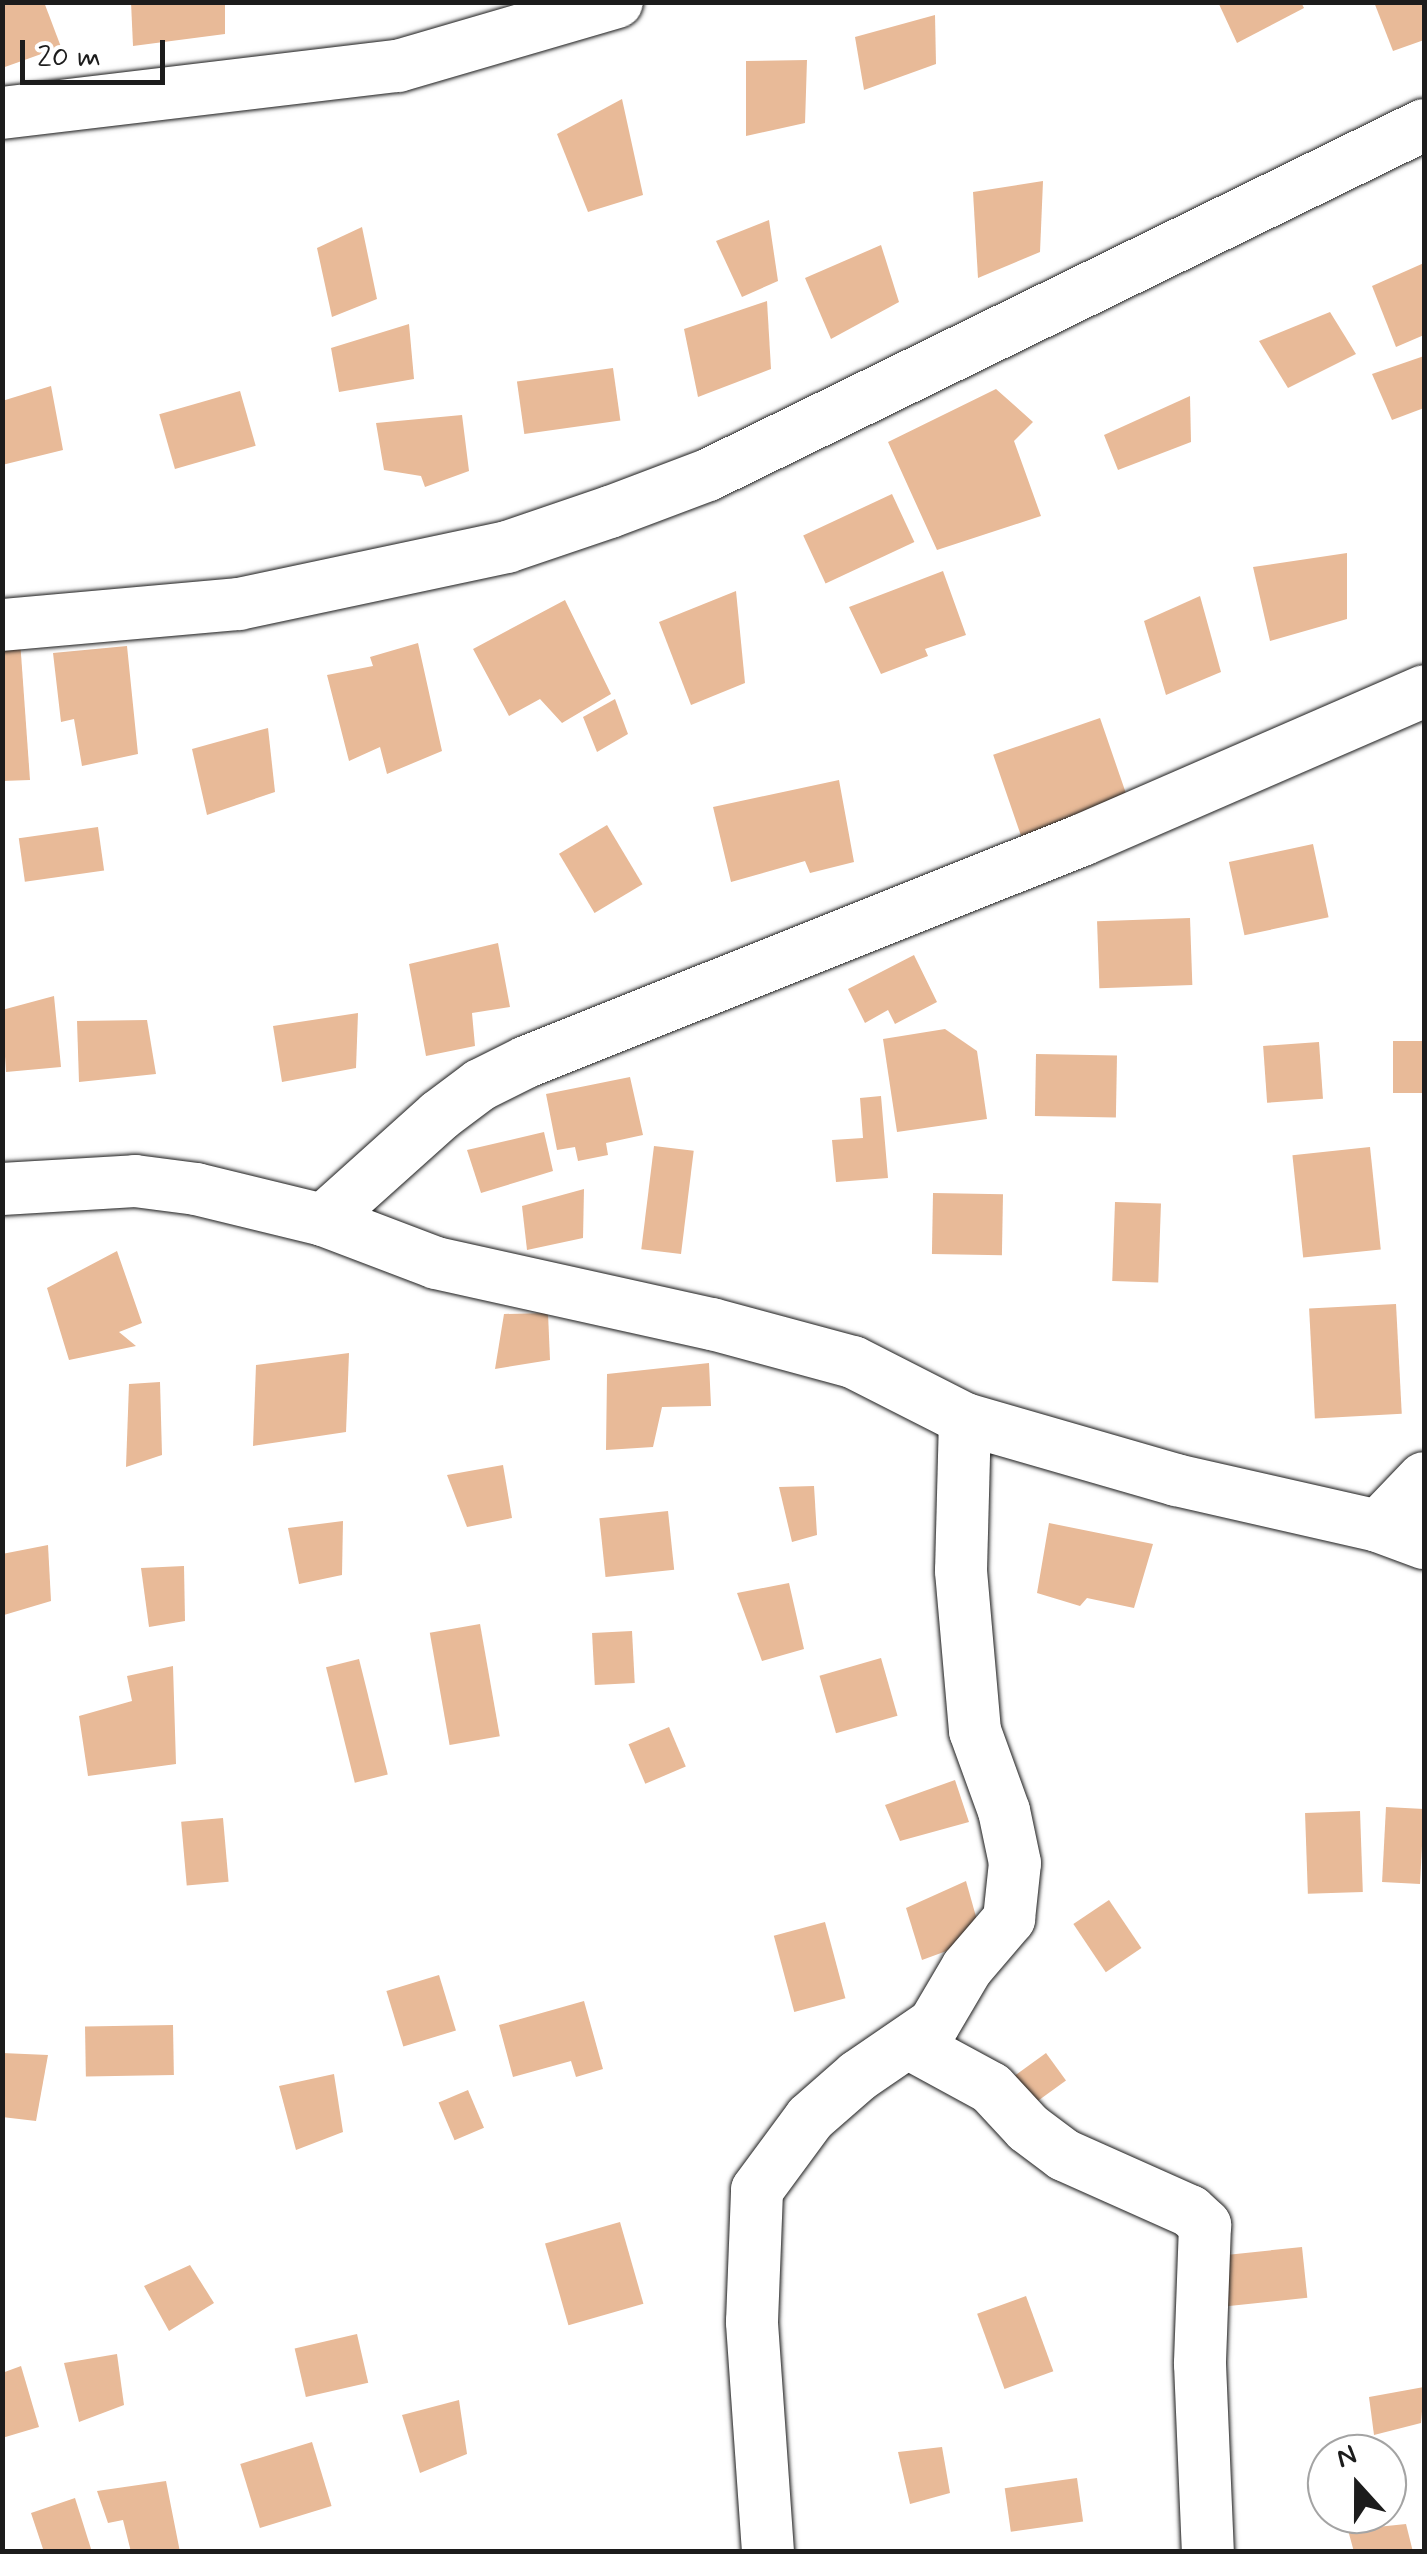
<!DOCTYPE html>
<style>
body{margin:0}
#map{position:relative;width:1427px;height:2554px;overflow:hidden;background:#fff;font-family:Mynerve,sans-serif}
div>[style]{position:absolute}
.building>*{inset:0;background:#e8ba98;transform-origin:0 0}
.roads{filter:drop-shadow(0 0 2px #1c1c1c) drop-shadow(0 0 2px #1c1c1c)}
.street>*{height:52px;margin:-26px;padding:0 26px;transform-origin:26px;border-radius:26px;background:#fff}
span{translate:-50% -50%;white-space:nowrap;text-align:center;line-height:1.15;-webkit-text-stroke:9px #fff;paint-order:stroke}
.frame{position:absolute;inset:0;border:5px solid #1c1c1c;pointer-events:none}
.north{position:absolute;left:1307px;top:2434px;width:100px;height:100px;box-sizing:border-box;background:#fff;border:2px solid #a4a4a4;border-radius:50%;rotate:339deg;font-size:28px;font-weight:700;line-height:40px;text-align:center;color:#1c1c1c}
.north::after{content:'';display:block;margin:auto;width:35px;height:45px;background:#1c1c1c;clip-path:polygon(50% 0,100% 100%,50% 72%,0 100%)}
.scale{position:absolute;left:20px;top:40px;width:145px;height:45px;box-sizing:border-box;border:5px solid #1c1c1c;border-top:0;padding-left:12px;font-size:30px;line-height:35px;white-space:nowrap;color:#1c1c1c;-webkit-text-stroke:8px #fff;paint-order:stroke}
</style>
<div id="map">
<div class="building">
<div style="clip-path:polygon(2px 2px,44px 2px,61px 47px,2px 68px)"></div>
<div style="clip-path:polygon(131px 2px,225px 2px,225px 34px,133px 46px)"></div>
<div style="clip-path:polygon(1218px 2px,1301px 2px,1304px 8px,1237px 43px)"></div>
<div style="clip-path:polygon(1374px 2px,1424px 2px,1424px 40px,1393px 51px)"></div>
<div style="clip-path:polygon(935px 15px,936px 64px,864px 90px,855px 37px)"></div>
<div style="clip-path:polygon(807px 60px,805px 123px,746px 136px,746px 61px)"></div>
<div style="clip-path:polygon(622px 99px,643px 195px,588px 212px,557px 134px)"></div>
<div style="clip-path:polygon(1043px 181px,1040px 252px,978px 278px,973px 192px)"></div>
<div style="clip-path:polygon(769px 220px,778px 281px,742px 297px,716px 241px)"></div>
<div style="clip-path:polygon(362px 227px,377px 299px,332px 317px,317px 248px)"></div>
<div style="clip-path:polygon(881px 245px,899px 302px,831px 339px,805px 278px)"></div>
<div style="clip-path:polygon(1424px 263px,1424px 335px,1396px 347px,1372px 286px)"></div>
<div style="clip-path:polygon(767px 301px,771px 369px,698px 397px,684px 329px)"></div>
<div style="clip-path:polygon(1330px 312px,1356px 354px,1288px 388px,1259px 341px)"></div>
<div style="clip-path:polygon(409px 324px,414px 379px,339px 392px,331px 348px)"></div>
<div style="clip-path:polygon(1424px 356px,1424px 408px,1392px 420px,1372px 374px)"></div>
<div style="left:613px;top:368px;width:53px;height:97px;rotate:82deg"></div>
<div style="clip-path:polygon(51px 386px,63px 450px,2px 465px,2px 401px)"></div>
<div style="clip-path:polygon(996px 389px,1033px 422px,1014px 441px,1041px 516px,937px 550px,888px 442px)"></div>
<div style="left:240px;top:391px;width:57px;height:84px;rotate:74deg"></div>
<div style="clip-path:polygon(1190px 396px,1191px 442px,1118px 470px,1104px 435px)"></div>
<div style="clip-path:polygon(462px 415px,469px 471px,425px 487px,421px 476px,384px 470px,376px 423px)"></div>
<div style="left:892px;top:494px;width:53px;height:98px;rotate:65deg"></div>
<div style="clip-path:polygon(1347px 553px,1347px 619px,1270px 641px,1253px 567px)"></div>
<div style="clip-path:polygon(943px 571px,966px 635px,925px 649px,928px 656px,881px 674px,849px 607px)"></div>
<div style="clip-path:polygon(736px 591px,745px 683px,691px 705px,659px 622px)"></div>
<div style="clip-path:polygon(1200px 596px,1221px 672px,1166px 695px,1144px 621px)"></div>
<div style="clip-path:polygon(565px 600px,611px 694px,562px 723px,540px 699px,509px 716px,473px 649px)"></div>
<div style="clip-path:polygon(2px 640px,20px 640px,30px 780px,2px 781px)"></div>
<div style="clip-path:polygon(418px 643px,442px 751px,387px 774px,380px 747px,349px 761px,327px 675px,373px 666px,370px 657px)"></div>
<div style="clip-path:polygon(127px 646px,138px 754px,82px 766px,74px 719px,61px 722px,53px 653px)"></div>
<div style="clip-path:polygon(615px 699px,628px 734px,597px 752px,583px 717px)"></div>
<div style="left:1100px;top:718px;width:87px;height:113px;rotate:71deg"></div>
<div style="clip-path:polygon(268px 728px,275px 792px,207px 815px,192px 749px)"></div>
<div style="clip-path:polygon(839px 780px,854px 862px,810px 873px,805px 861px,731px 882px,713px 807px)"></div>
<div style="left:607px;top:825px;width:69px;height:56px;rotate:59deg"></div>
<div style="left:98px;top:827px;width:44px;height:80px;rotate:82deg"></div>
<div style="left:1313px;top:844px;width:75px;height:86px;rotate:78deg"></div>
<div style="left:1190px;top:918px;width:67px;height:93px;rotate:88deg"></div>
<div style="clip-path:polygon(498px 943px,510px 1007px,472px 1013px,475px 1046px,426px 1056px,409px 964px)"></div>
<div style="clip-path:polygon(914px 955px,937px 1002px,895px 1024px,888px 1010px,865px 1023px,848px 989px)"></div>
<div style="clip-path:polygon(54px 996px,61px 1067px,6px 1072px,2px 1010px)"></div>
<div style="clip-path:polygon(358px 1013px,356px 1068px,282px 1082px,273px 1026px)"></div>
<div style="clip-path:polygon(147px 1020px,156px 1074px,79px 1082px,77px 1021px)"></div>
<div style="clip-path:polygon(945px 1029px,977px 1051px,987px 1119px,897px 1132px,883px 1039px)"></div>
<div style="left:1424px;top:1041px;width:52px;height:31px;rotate:90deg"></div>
<div style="left:1319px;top:1042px;width:57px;height:56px;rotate:86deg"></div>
<div style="left:1036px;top:1054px;width:81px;height:62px;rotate:1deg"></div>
<div style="clip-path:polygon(630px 1077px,643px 1135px,606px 1143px,608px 1155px,578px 1161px,575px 1147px,557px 1150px,546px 1094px)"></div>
<div style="clip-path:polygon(881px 1096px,888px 1178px,836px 1182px,832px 1140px,863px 1138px,860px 1098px)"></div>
<div style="clip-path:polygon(544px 1132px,553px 1171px,481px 1193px,467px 1150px)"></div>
<div style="left:654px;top:1146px;width:40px;height:104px;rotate:7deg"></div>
<div style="left:1370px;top:1147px;width:103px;height:78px;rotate:84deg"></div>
<div style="clip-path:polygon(584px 1189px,583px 1238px,527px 1250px,522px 1206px)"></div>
<div style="left:933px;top:1193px;width:70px;height:61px;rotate:1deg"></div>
<div style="left:1115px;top:1202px;width:46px;height:79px;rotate:2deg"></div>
<div style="clip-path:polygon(117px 1251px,142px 1323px,119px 1332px,136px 1346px,69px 1360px,47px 1288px)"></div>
<div style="left:1396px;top:1304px;width:110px;height:87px;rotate:87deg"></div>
<div style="clip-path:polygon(548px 1313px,550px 1360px,495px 1369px,504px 1314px)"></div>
<div style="clip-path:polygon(349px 1353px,346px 1432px,253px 1446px,256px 1365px)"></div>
<div style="clip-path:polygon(709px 1363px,711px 1406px,662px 1407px,653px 1447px,606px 1450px,607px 1374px)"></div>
<div style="clip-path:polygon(160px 1382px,162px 1455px,126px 1467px,129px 1384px)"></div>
<div style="clip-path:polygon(503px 1465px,512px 1518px,467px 1527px,447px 1475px)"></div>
<div style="clip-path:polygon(814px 1486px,817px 1535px,792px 1542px,779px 1487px)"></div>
<div style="left:668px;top:1511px;width:59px;height:69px;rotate:84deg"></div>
<div style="clip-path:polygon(343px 1521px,342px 1575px,299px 1584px,288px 1528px)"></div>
<div style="clip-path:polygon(1049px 1523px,1153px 1544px,1134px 1608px,1087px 1598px,1080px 1606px,1037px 1593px)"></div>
<div style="clip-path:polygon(48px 1545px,51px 1601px,4px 1615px,2px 1554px)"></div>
<div style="clip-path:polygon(184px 1566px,185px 1621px,149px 1627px,141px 1568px)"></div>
<div style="clip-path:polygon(789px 1583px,804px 1649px,762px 1661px,737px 1593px)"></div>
<div style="left:480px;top:1624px;width:114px;height:51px;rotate:80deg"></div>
<div style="left:632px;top:1631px;width:52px;height:40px;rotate:87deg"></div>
<div style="left:881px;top:1658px;width:60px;height:64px;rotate:74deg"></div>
<div style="left:359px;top:1659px;width:119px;height:34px;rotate:76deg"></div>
<div style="clip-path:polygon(173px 1666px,176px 1764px,88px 1776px,79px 1716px,132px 1701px,127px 1676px)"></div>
<div style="left:669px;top:1727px;width:43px;height:44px;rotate:67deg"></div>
<div style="clip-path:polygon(955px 1780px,969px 1822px,900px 1841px,885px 1805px)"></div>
<div style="left:1386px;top:1807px;width:38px;height:75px;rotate:3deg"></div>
<div style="left:1360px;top:1811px;width:81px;height:55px;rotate:88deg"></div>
<div style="left:223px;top:1818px;width:64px;height:42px;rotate:85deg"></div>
<div style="clip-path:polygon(966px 1881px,982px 1938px,922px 1960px,906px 1908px)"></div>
<div style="left:1109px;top:1900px;width:58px;height:43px;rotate:56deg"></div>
<div style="left:825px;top:1922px;width:79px;height:53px;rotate:75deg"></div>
<div style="left:439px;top:1975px;width:58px;height:55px;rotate:73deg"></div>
<div style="clip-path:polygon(584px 2001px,603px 2069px,576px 2077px,571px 2061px,513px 2077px,499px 2025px)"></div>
<div style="left:173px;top:2025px;width:50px;height:88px;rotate:89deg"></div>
<div style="clip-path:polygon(2px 2053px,48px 2055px,36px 2121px,2px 2117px)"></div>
<div style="left:1046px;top:2053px;width:34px;height:41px;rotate:54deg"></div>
<div style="clip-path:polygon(334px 2074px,343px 2132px,296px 2150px,279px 2086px)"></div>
<div style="left:468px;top:2090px;width:41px;height:32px;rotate:67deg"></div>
<div style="left:620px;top:2222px;width:85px;height:78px;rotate:74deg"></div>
<div style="left:1302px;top:2247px;width:51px;height:81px;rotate:84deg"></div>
<div style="clip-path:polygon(190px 2265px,214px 2303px,169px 2331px,144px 2286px)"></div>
<div style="left:1026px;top:2296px;width:80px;height:52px;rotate:70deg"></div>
<div style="left:357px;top:2334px;width:50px;height:64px;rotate:77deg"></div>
<div style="clip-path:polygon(117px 2354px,124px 2405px,79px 2422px,64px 2363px)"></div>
<div style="clip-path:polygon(21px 2366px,39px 2427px,2px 2438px,2px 2373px)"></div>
<div style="clip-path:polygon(1424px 2387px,1421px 2423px,1374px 2435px,1369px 2397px)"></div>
<div style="clip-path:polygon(459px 2400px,467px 2454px,420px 2473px,402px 2415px)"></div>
<div style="left:312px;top:2442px;width:67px;height:75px;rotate:73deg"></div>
<div style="clip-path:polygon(942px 2447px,950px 2493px,910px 2504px,898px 2452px)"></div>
<div style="left:1077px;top:2478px;width:44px;height:73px;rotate:82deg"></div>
<div style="clip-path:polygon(166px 2481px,180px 2552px,131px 2552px,123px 2520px,108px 2523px,97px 2491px)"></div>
<div style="clip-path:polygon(75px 2498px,92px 2552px,44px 2552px,31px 2513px)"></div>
<div style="clip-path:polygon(1406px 2524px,1413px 2552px,1354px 2552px,1348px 2530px)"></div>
</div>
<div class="roads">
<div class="street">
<div style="left:2px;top:113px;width:399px;rotate:-6.8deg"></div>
<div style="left:398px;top:66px;width:228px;rotate:-16.3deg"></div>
<div style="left:2px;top:625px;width:238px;rotate:-5.1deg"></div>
<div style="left:239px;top:604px;width:274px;rotate:-12deg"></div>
<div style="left:507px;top:547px;width:109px;rotate:-18.8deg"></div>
<div style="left:610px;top:512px;width:105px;rotate:-20.7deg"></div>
<div style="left:708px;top:475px;width:797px;rotate:-26.05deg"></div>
<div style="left:2px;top:1189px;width:133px;rotate:-3.4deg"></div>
<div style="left:135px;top:1181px;width:62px;rotate:7.5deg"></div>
<div style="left:196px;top:1189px;width:131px;rotate:13.7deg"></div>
<div style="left:323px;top:1220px;width:157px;rotate:-41.9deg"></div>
<div style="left:440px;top:1115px;width:50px;rotate:-36.9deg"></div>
<div style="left:480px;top:1085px;width:51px;rotate:-26.6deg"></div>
<div style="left:526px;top:1062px;width:599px;rotate:-21.77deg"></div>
<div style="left:1082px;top:840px;width:373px;rotate:-23.5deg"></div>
<div style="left:323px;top:1220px;width:121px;rotate:20.8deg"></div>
<div style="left:436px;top:1263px;width:283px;rotate:12.5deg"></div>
<div style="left:712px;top:1324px;width:146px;rotate:15.1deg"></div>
<div style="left:853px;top:1362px;width:126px;rotate:27deg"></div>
<div style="left:965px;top:1419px;width:220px;rotate:16.1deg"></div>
<div style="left:1176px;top:1480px;width:207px;rotate:12.8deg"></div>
<div style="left:1378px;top:1526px;width:49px;rotate:20.3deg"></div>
<div style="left:1378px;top:1526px;width:66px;rotate:-46.2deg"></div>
<div style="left:908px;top:2043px;width:94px;rotate:28.5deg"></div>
<div style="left:991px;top:2088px;width:54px;rotate:47.2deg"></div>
<div style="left:1028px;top:2128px;width:45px;rotate:36.9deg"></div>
<div style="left:1064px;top:2155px;width:138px;rotate:24deg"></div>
<div style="left:1190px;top:2211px;width:21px;rotate:43deg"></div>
<div style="left:1205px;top:2225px;width:139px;rotate:92.1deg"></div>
<div style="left:1200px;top:2364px;width:188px;rotate:87.6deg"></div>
<div style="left:768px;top:2552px;width:231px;rotate:-94deg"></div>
<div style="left:752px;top:2322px;width:132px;rotate:-87.8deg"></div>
<div style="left:757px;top:2190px;width:89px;rotate:-53.6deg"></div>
<div style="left:810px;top:2118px;width:64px;rotate:-41.2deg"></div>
<div style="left:858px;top:2076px;width:92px;rotate:-34.4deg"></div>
<div style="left:934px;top:2024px;width:65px;rotate:-59.5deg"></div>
<div style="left:967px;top:1968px;width:65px;rotate:-49.4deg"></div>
<div style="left:1009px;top:1919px;width:56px;rotate:-83.9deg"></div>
<div style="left:1015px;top:1863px;width:53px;rotate:-101.9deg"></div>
<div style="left:1004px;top:1811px;width:85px;rotate:-109.9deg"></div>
<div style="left:975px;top:1731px;width:161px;rotate:-95deg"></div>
<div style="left:961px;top:1571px;width:152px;rotate:-88.5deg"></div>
</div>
</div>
<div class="frame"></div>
<div class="north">N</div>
<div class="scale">20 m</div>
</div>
